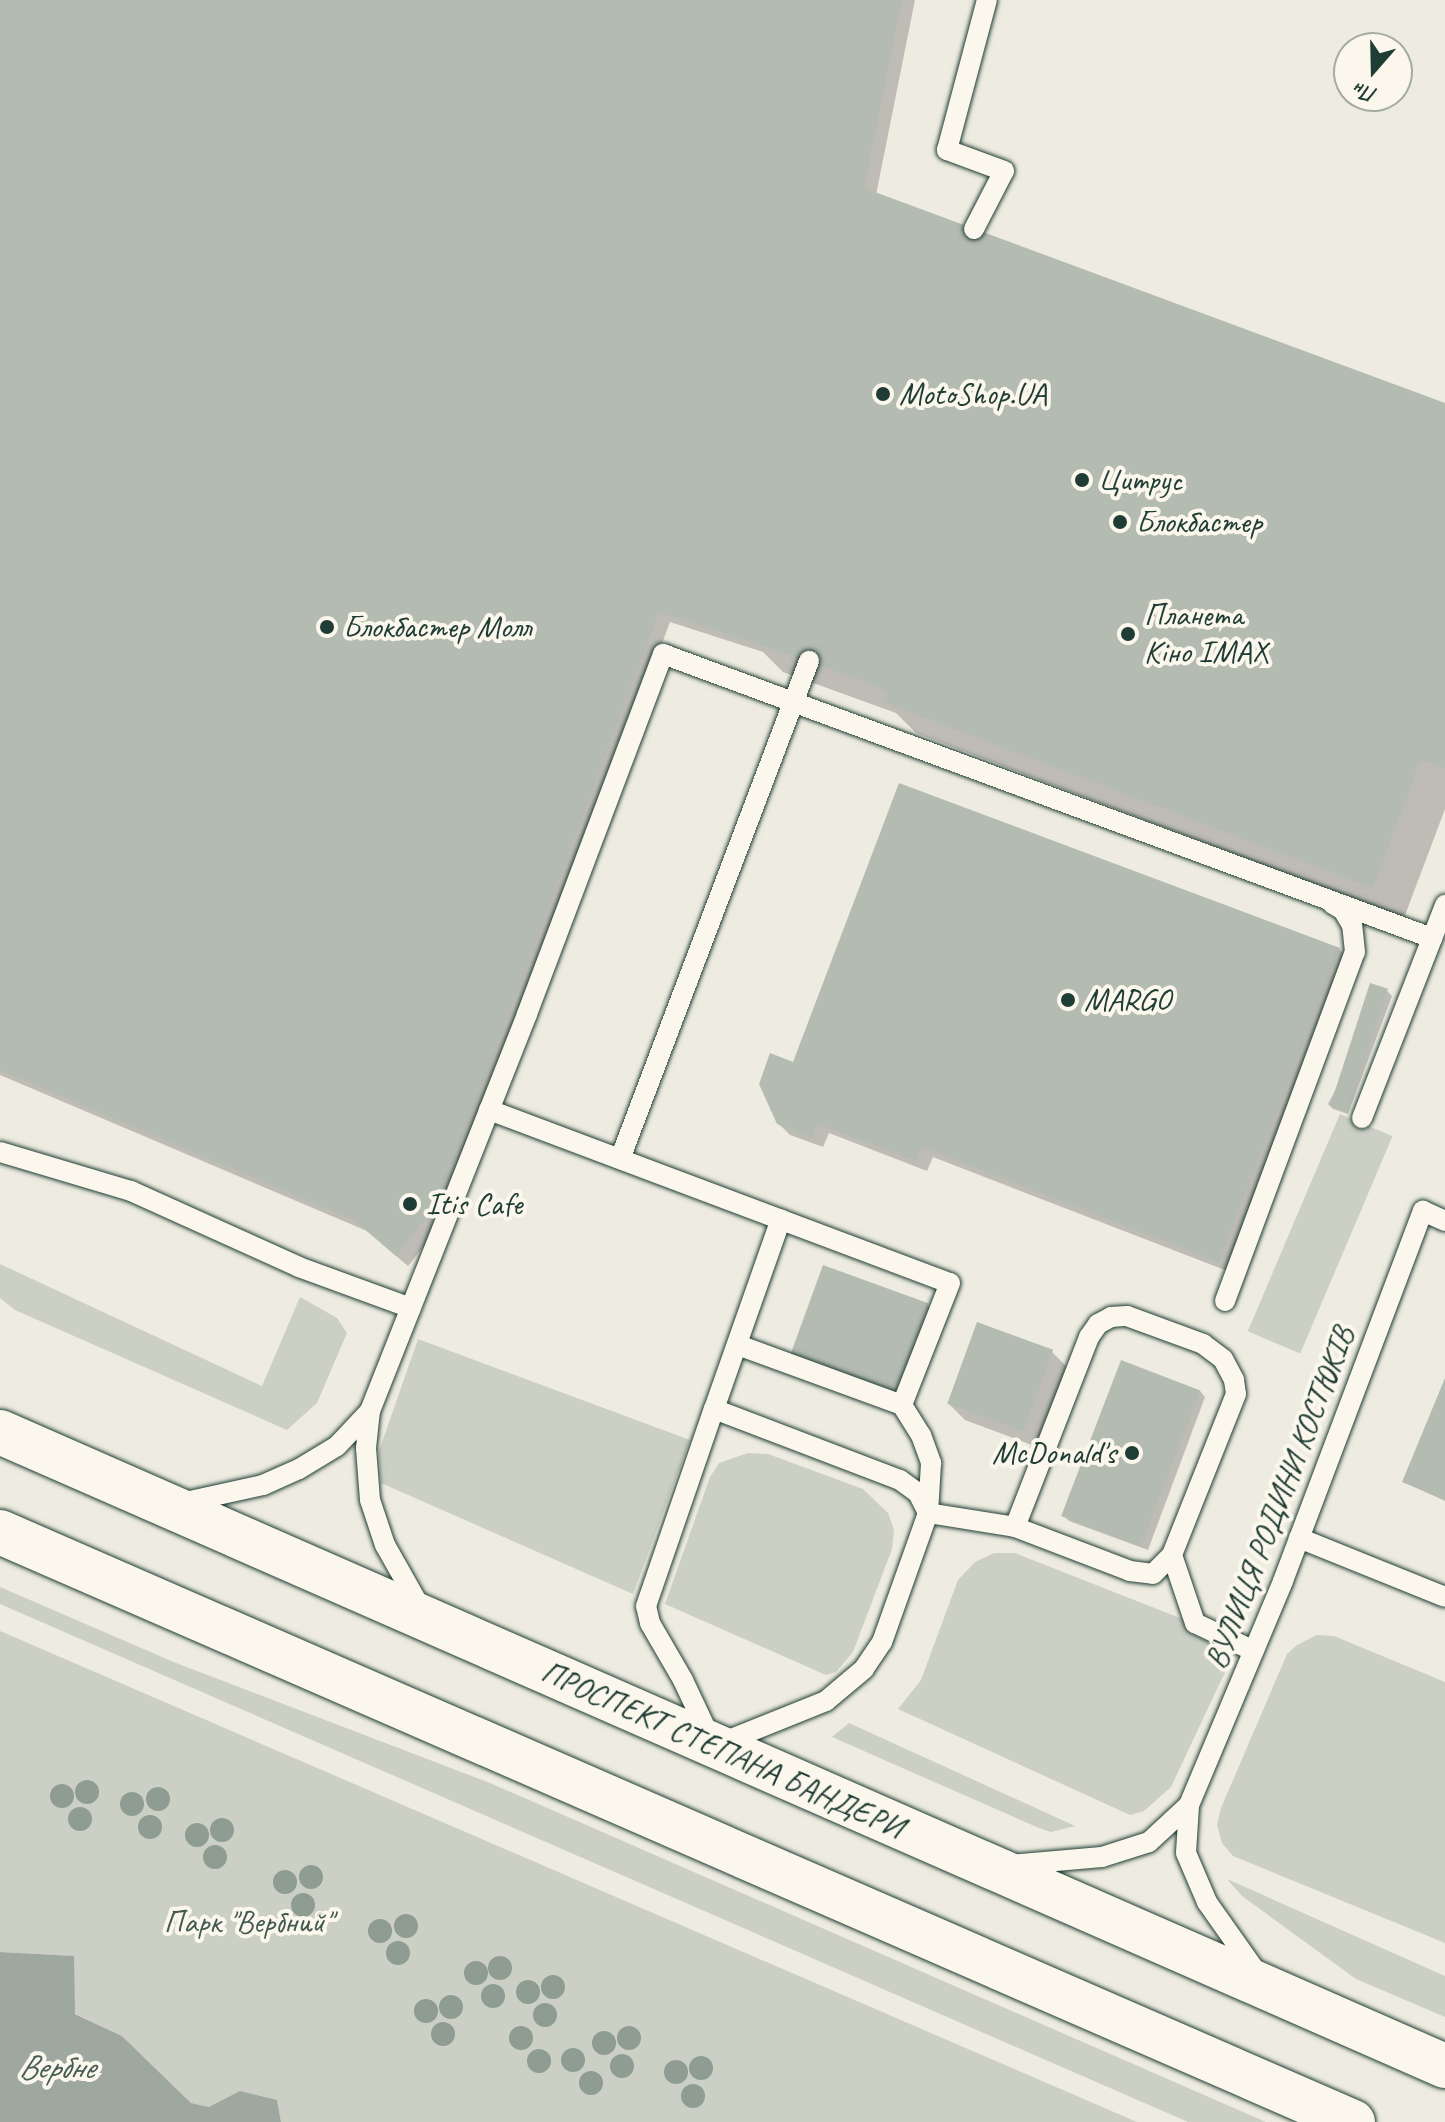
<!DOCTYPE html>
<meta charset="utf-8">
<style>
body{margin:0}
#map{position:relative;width:1445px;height:2122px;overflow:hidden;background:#eeece1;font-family:Caveat,sans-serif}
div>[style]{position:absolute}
.green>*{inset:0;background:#cbcfc4;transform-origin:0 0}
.water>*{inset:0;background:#9fa89f}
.shadow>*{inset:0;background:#0003}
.building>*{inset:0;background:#b4bbb0;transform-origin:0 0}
.roads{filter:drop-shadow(0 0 2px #1f3d34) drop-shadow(0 0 2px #1f3d34)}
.lane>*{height:20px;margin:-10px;padding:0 10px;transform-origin:10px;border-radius:10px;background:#fbf7ec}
.primary>*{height:44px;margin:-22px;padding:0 22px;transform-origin:22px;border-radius:22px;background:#fbf7ec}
.trees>*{width:24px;height:24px;margin:-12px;border-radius:50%;background:#8f9c92}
.dots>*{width:22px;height:22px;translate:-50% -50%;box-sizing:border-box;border:4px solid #fbf7ec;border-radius:50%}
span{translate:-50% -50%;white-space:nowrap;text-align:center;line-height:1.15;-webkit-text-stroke:8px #fbf7ec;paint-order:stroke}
.poi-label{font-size:32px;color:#1f3d34}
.left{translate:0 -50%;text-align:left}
.right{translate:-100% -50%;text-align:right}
.street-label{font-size:32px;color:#1f3d34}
.park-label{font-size:32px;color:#415a51}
.water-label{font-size:34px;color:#455d54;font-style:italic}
.north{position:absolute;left:1333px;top:32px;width:80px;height:80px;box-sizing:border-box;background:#fbf7ec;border:2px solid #a3ada2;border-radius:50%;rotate:200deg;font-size:22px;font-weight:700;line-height:32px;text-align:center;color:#1f3d34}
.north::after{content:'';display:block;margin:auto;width:28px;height:36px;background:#1f3d34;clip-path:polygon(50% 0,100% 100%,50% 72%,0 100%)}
</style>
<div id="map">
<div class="green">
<div style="left:1340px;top:1114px;width:57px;height:236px;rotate:23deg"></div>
<div style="clip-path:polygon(0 1264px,262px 1386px,300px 1297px,337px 1318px,347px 1333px,317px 1403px,287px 1430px,15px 1310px,0 1298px)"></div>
<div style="clip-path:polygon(418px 1339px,690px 1440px,633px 1594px,381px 1483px,379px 1451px)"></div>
<div style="clip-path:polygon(748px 1453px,768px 1454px,863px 1489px,888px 1513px,894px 1530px,892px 1549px,853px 1652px,836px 1672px,826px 1675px,665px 1604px,710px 1477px,719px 1463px)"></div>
<div style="clip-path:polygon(994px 1553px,1015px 1553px,1185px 1620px,1191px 1634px,1234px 1653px,1171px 1787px,1144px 1811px,1130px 1815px,898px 1709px,921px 1680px,958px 1580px,975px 1562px)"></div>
<div style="clip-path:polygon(0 1587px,176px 1663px,490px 1783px,1266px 2122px,1188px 2122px,0 1604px)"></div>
<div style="clip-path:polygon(0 1631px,1137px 2122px,281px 2122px,277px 2100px,209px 2107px,191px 2103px,122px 2036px,74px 2013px,74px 1956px,0 1952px)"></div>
<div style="clip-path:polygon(1317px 1635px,1334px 1636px,1445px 1682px,1445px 1943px,1233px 1856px,1222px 1843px,1217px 1825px,1221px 1808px,1287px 1654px,1297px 1645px)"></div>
<div style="clip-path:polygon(849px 1723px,1075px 1826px,1051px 1832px,1039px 1828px,832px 1737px)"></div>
<div style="clip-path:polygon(1227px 1879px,1445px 1976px,1445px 2017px,1356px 1979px,1242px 1896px)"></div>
</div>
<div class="water">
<div style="clip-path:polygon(0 1952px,74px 1956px,75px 2014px,122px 2036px,191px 2103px,209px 2107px,240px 2091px,277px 2100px,281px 2122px,0 2122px)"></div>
</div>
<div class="shadow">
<div style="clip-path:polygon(0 0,915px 0,876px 195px,1445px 405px,1445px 809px,1404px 918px,916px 733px,896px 713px,783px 672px,763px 652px,670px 622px,450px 1213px,408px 1266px,367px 1231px,0 1075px)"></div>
<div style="clip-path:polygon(1339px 949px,1350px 961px,1230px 1272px,933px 1157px,927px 1171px,829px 1133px,823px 1147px,790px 1135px,778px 1123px,794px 1064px)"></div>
<div style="clip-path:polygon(1387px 991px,1392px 996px,1348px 1114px,1333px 1109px,1328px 1104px)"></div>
<div style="clip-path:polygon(927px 1305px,932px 1310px,900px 1397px,797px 1360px)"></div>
<div style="clip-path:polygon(1051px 1351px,1068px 1368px,1040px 1448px,965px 1420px,948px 1403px)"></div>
<div style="clip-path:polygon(1445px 1383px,1445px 1501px,1404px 1482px)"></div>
<div style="clip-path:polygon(1200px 1391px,1205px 1397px,1148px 1550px,1069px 1521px,1064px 1516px)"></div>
</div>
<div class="building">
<div style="clip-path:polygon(0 0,902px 0,864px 188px,1445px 403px,1445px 768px,1421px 760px,1373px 888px,883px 702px,887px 691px,809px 661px,659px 612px,439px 1201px,396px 1256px,354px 1220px,0 1070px)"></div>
<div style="clip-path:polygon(899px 783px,1340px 948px,1219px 1262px,922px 1147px,916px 1161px,818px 1124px,812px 1138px,777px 1124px,759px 1084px,770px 1053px,793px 1062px)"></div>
<div style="left:1370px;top:983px;width:19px;height:129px;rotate:18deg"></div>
<div style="left:823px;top:1265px;width:112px;height:96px;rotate:20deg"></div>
<div style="left:977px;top:1322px;width:81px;height:87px;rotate:20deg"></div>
<div style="left:1121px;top:1360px;width:85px;height:167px;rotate:21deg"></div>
<div style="clip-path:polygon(1445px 1378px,1445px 1500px,1402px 1482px)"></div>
</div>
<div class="roads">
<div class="lane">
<div style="left:974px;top:229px;width:65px;rotate:-62.7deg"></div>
<div style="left:1004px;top:171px;width:61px;rotate:-159.8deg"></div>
<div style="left:947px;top:150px;width:155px;rotate:-75.1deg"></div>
<div style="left:489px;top:1110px;width:492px;rotate:20.6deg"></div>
<div style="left:950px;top:1283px;width:131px;rotate:111.5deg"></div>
<div style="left:1362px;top:1118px;width:229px;rotate:-68.7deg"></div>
<div style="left:0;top:1152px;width:137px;rotate:16.6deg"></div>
<div style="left:131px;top:1191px;width:184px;rotate:24.3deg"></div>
<div style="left:299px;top:1267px;width:119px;rotate:20.1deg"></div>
<div style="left:620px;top:1159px;width:533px;rotate:-69.22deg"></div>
<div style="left:1225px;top:1301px;width:372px;rotate:-69.6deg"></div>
<div style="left:1355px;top:952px;width:27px;rotate:-96deg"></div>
<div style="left:1352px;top:925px;width:17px;rotate:-121deg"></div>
<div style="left:1343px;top:910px;width:12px;rotate:-149deg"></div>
<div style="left:738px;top:1345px;width:175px;rotate:20.1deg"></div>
<div style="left:902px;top:1405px;width:36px;rotate:58deg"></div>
<div style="left:921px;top:1435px;width:30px;rotate:70deg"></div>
<div style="left:931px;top:1463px;width:50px;rotate:93.4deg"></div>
<div style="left:928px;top:1513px;width:88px;rotate:9.1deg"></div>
<div style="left:1015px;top:1527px;width:123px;rotate:20.9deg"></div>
<div style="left:1130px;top:1571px;width:23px;rotate:7deg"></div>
<div style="left:1153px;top:1574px;width:27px;rotate:-45deg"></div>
<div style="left:714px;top:1409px;width:199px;rotate:20.9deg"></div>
<div style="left:900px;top:1480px;width:22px;rotate:36deg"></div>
<div style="left:918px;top:1493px;width:22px;rotate:63deg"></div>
<div style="left:928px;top:1513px;width:137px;rotate:109.6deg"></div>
<div style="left:882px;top:1642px;width:32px;rotate:124deg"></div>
<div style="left:864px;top:1669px;width:50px;rotate:139.9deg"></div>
<div style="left:826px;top:1701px;width:121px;rotate:158.1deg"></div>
<div style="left:714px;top:1746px;width:73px;rotate:-115.2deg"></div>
<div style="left:683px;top:1680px;width:66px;rotate:-120.1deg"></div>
<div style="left:650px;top:1623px;width:17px;rotate:-103deg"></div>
<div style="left:646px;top:1606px;width:208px;rotate:-71deg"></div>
<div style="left:714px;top:1409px;width:201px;rotate:-70.6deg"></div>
<div style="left:181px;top:1503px;width:84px;rotate:-12.4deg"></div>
<div style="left:263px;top:1485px;width:39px;rotate:-24deg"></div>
<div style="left:299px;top:1469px;width:44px;rotate:-31.2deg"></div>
<div style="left:337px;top:1446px;width:48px;rotate:-46.7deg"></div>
<div style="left:1015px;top:1527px;width:204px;rotate:-68.7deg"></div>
<div style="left:1089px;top:1337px;width:16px;rotate:-55deg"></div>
<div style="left:1098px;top:1324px;width:15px;rotate:-28deg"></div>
<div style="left:1111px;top:1317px;width:16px;rotate:-4deg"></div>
<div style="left:1127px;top:1316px;width:81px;rotate:20.2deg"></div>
<div style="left:1203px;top:1344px;width:25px;rotate:37deg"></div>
<div style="left:1223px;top:1359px;width:24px;rotate:62deg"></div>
<div style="left:1234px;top:1380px;width:14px;rotate:82deg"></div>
<div style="left:1236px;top:1394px;width:173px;rotate:111.7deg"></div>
<div style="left:1172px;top:1555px;width:72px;rotate:71.3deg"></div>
<div style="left:1195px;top:1623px;width:65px;rotate:25.4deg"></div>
<div style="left:1299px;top:1538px;width:157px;rotate:22deg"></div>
<div style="left:420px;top:1607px;width:71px;rotate:-119.4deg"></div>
<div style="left:385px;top:1545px;width:47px;rotate:-108.4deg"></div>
<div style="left:370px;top:1500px;width:52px;rotate:-94.4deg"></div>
<div style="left:366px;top:1448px;width:37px;rotate:-84deg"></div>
<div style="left:370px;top:1411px;width:427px;rotate:-68.4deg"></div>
<div style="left:527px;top:1014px;width:385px;rotate:-69.3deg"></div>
<div style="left:663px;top:654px;width:820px;rotate:20.27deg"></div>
<div style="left:1010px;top:1865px;width:92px;rotate:-5deg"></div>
<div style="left:1102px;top:1857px;width:49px;rotate:-17.7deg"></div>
<div style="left:1149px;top:1842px;width:54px;rotate:-42.8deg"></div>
<div style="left:1257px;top:1973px;width:87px;rotate:-125.2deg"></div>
<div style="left:1207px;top:1902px;width:53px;rotate:-113.2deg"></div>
<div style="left:1186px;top:1853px;width:48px;rotate:-86.4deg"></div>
<div style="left:1189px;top:1805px;width:243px;rotate:-67.2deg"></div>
<div style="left:1283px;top:1581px;width:396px;rotate:-69.3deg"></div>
<div style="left:1423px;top:1211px;width:24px;rotate:24deg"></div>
</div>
<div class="primary">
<div style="left:0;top:1432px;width:1578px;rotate:23.69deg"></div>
<div style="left:0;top:1532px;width:1476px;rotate:23.56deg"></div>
</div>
</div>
<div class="trees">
<div style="left:87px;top:1792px"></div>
<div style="left:62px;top:1796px"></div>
<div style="left:158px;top:1799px"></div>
<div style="left:132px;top:1804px"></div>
<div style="left:80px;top:1819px"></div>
<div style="left:150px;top:1827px"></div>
<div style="left:222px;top:1830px"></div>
<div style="left:197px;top:1835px"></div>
<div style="left:215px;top:1857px"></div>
<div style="left:311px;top:1877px"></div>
<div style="left:285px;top:1882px"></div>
<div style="left:303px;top:1905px"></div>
<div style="left:406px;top:1926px"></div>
<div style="left:380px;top:1931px"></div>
<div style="left:398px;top:1953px"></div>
<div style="left:500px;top:1968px"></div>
<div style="left:476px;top:1973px"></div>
<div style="left:553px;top:1987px"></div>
<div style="left:528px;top:1992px"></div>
<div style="left:493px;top:1996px"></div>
<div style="left:451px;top:2007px"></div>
<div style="left:426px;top:2011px"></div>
<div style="left:545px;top:2015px"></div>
<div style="left:443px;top:2034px"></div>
<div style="left:521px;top:2038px"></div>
<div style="left:629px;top:2038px"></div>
<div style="left:604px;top:2043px"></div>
<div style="left:573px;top:2060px"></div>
<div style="left:539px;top:2061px"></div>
<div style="left:622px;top:2066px"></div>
<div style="left:701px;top:2068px"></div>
<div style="left:676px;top:2072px"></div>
<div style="left:591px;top:2083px"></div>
<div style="left:693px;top:2096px"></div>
</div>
<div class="dots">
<div style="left:883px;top:394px;background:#1f3d34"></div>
<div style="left:1082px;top:480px;background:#1f3d34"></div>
<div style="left:1120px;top:522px;background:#1f3d34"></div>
<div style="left:327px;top:627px;background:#1f3d34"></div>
<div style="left:1128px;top:634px;background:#1f3d34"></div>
<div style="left:1068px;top:1000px;background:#1f3d34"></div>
<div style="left:410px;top:1204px;background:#1f3d34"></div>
<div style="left:1132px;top:1453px;background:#1f3d34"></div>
</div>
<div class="poi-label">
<span class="left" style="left:899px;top:394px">MotoShop.UA</span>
<span class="left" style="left:1098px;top:480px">Цитрус</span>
<span class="left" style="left:1136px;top:522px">Блокбастер</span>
<span class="left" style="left:1144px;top:634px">Планета<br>Кіно IMAX</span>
<span class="left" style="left:343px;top:627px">Блокбастер Молл</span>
<span class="left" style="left:1084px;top:1000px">MARGO</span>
<span class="left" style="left:426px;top:1204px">Itis Cafe</span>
<span class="right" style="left:1116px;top:1453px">McDonald's</span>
</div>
<div class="street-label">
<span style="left:1280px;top:1498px;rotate:-69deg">ВУЛИЦЯ РОДИНИ КОСТЮКІВ</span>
<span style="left:722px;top:1750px;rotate:24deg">ПРОСПЕКТ СТЕПАНА БАНДЕРИ</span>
</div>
<div class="park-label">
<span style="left:248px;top:1922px">Парк "Вербний"</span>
</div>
<div class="water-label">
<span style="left:56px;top:2067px">Вербне</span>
</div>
<div class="north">Пн</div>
</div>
